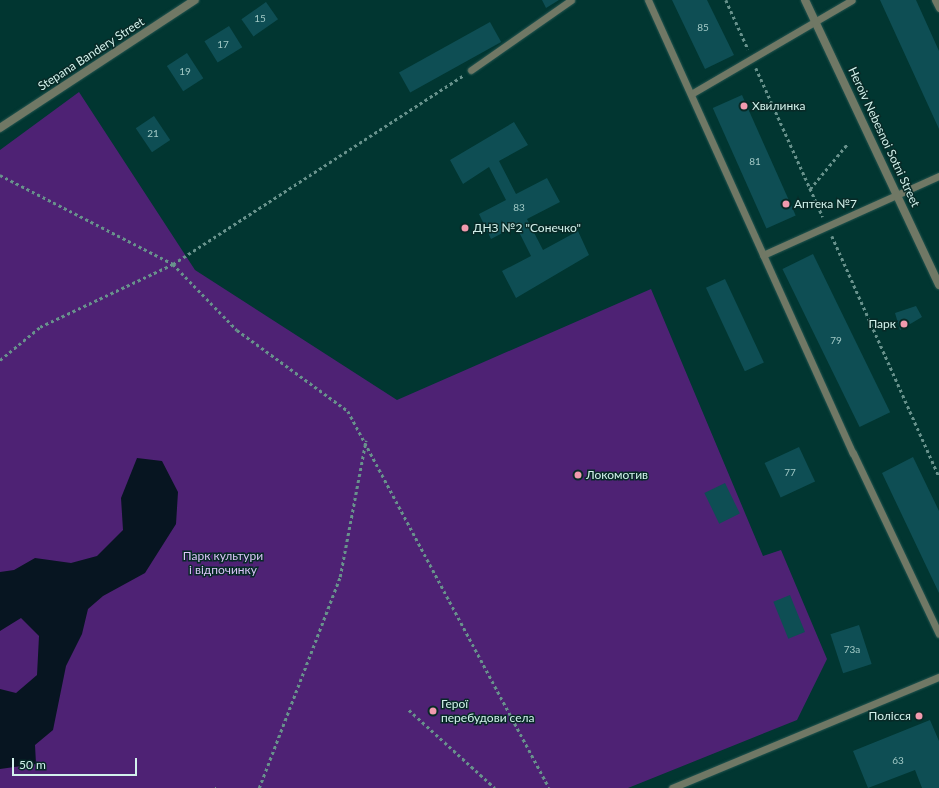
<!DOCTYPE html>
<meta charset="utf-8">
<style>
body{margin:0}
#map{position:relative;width:939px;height:788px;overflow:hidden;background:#013631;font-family:Lato,sans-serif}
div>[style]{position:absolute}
.green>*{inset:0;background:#4e2274}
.water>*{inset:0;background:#071521}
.building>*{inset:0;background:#0e4e54;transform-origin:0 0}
.path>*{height:2.5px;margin-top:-1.25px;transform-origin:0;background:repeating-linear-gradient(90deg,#68928c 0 3px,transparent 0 6px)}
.roads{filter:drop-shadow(0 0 1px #23544f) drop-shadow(0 0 1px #23544f)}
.service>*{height:7px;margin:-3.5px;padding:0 3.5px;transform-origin:3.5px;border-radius:3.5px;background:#707865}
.minor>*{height:8px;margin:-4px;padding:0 4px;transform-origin:4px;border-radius:4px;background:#707865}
.dots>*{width:11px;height:11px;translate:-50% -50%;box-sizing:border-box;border:2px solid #082a27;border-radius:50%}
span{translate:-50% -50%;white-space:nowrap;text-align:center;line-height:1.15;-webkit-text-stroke:3px #082a27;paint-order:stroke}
.number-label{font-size:10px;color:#a2c9c6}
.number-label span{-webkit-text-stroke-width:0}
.street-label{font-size:12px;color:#d3f2ec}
.poi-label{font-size:12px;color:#d3f2ec}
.left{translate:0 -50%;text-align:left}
.right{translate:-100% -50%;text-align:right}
.park-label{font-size:12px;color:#dcc6f9}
.scale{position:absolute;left:12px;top:758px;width:125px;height:18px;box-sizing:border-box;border:2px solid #d3f2ec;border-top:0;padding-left:5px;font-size:12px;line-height:14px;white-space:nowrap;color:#d3f2ec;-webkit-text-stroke:3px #082a27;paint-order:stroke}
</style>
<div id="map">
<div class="green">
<div style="clip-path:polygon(79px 92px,195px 270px,397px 400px,651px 289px,763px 556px,781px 550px,827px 659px,797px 720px,628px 788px,0 788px,0 150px)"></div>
</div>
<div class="water">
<div style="clip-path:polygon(137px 458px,162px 461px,178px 492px,176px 524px,145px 573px,103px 596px,88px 609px,82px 634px,66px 666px,53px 730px,35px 745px,36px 764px,0 769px,0 689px,16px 693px,37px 675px,39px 636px,21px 618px,0 631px,0 572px,14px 570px,35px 558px,71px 563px,97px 556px,123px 530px,121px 498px)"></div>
</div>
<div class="building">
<div style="clip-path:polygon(542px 0,559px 0,546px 8px)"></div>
<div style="clip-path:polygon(672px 0,707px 0,734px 55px,705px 69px)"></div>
<div style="clip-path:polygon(880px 0,916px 0,939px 51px,939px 129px)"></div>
<div style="left:266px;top:2px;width:21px;height:30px;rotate:55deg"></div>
<div style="left:490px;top:22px;width:23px;height:104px;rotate:61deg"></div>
<div style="left:229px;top:26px;width:25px;height:29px;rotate:58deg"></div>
<div style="left:187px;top:53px;width:30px;height:24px;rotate:57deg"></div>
<div style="left:742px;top:95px;width:132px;height:32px;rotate:66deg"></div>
<div style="left:154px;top:116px;width:29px;height:22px;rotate:56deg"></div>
<div style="clip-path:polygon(514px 122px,528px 145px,499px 161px,516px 194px,547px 178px,560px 202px,527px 219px,543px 250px,578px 231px,589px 255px,516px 298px,502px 271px,531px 256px,516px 226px,491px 239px,479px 214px,506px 200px,489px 167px,463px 184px,450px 160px)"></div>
<div style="left:813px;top:254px;width:176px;height:34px;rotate:64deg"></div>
<div style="left:725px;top:279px;width:92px;height:21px;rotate:65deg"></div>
<div style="clip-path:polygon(916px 306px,922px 317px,900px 330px,895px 313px)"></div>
<div style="left:799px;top:447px;width:38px;height:38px;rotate:65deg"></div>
<div style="clip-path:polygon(913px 457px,939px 511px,939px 593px,882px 473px)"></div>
<div style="left:725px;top:483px;width:34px;height:23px;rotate:64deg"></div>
<div style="left:790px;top:595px;width:40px;height:18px;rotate:68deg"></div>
<div style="left:859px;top:625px;width:41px;height:30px;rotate:72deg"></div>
<div style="clip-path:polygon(930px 720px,939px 741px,939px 788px,922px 788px,915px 770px,868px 788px,853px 751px)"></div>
</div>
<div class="path">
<div style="left:726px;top:0;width:54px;rotate:65.8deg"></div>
<div style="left:756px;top:68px;width:163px;rotate:65.8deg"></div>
<div style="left:0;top:175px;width:195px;rotate:27.2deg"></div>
<div style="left:173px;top:264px;width:92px;rotate:45.9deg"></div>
<div style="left:237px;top:330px;width:137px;rotate:36.1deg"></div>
<div style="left:348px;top:411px;width:427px;rotate:61.9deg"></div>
<div style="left:810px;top:189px;width:60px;rotate:-50.4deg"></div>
<div style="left:832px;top:236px;width:263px;rotate:66deg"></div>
<div style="left:0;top:360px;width:52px;rotate:-39.5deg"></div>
<div style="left:40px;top:327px;width:147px;rotate:-25.3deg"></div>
<div style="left:173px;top:264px;width:345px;rotate:-33deg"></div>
<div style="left:409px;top:710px;width:116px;rotate:42.2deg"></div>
<div style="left:215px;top:788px;width:1px"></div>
<div style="left:259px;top:788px;width:226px;rotate:-69deg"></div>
<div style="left:340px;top:577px;width:139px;rotate:-79.3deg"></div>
</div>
<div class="roads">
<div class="service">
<div style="left:648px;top:0;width:497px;rotate:65.7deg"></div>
<div style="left:853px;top:453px;width:200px;rotate:64.6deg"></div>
<div style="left:935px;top:0;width:9px;rotate:63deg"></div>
<div style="left:471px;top:70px;width:122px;rotate:-35deg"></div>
<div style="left:691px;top:94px;width:186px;rotate:-30.3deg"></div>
<div style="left:763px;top:255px;width:193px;rotate:-24.2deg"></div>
<div style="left:672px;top:788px;width:289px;rotate:-22.6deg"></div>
</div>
<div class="minor">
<div style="left:805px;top:0;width:315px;rotate:64.8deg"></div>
<div style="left:0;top:128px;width:233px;rotate:-33.3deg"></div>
</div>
</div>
<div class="dots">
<div style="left:744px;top:106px;background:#f29aae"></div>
<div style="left:786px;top:204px;background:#f29aae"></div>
<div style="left:465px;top:228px;background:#f29aae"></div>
<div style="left:904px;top:324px;background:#f29aae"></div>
<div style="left:578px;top:475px;background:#f29aae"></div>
<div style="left:433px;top:711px;background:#f29aae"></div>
<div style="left:919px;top:716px;background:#f29aae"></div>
</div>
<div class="number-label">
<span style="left:260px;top:19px">15</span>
<span style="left:703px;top:28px">85</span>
<span style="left:223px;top:45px">17</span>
<span style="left:185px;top:72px">19</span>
<span style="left:153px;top:134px">21</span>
<span style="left:755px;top:162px">81</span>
<span style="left:519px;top:208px">83</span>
<span style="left:836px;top:341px">79</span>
<span style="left:790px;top:473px">77</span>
<span style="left:852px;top:650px">73а</span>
<span style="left:898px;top:761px">63</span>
</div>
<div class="street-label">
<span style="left:91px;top:54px;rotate:-33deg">Stepana Bandery Street</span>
<span style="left:884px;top:137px;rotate:65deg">Heroiv Nebesnoi Sotni Street</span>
</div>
<div class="poi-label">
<span class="left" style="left:752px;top:106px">Хвилинка</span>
<span class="left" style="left:794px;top:204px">Аптека №7</span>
<span class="left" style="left:473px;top:228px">ДНЗ №2 "Сонечко"</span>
<span class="right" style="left:896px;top:324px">Парк</span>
<span class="left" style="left:586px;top:475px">Локомотив</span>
<span class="left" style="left:441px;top:711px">Герої<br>перебудови села</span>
<span class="right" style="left:911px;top:716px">Полісся</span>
</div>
<div class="park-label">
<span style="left:223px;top:563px">Парк культури<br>і відпочинку</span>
</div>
<div class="scale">50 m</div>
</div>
